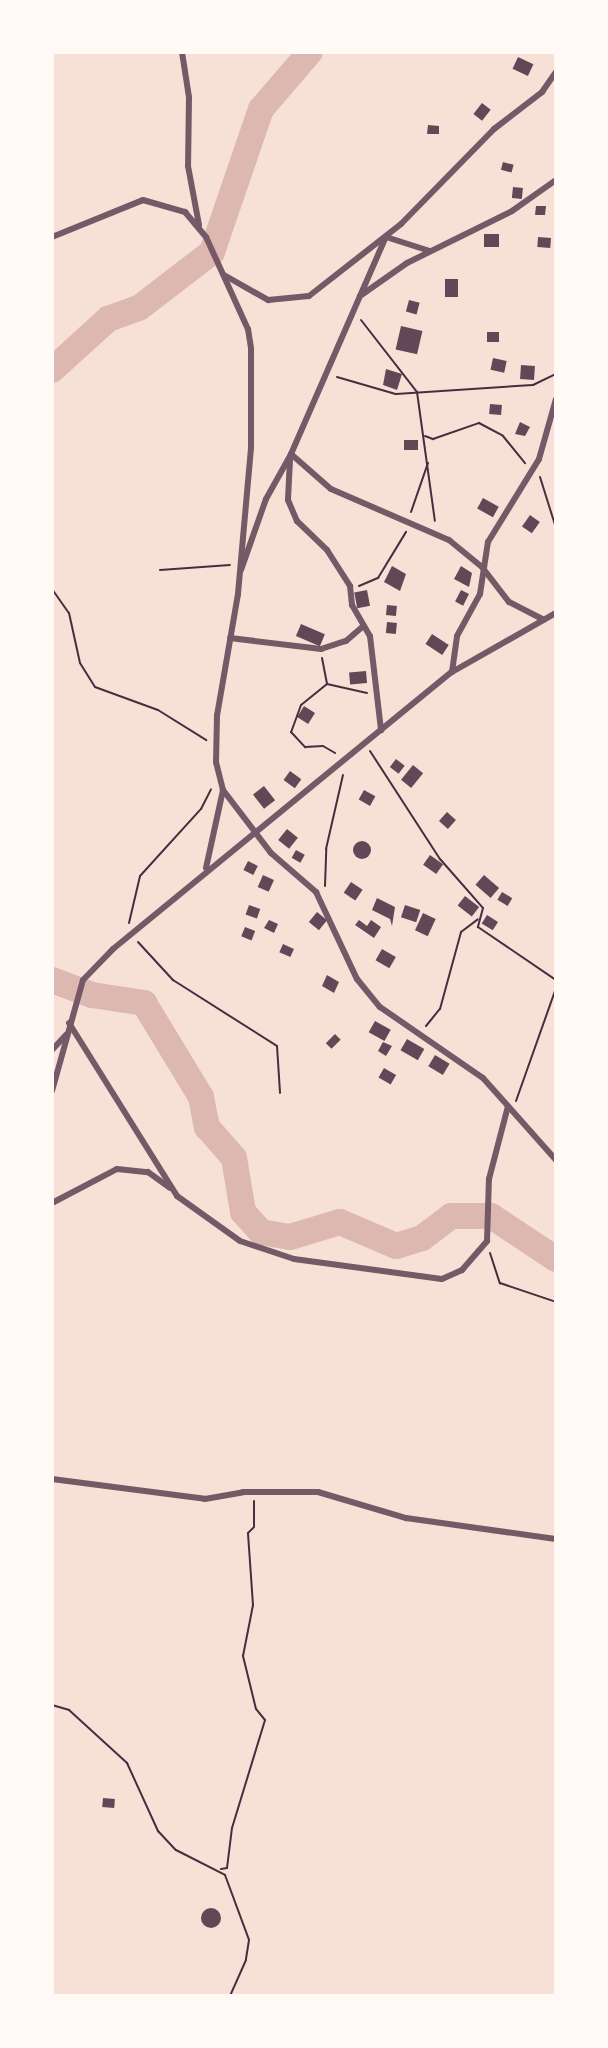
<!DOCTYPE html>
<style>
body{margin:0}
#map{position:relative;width:608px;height:2048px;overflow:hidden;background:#f7e1d7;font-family:"Playfair Display",serif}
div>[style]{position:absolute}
.river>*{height:26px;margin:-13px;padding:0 13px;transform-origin:13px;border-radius:13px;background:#dcb8b0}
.building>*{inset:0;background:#644757;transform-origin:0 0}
.round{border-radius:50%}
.path>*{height:2px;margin:-1px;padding:0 1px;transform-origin:1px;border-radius:1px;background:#4a2c40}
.minor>*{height:6px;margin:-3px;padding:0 3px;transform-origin:3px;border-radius:3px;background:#755966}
span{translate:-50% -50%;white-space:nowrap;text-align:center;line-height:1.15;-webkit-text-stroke:4.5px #fffaf5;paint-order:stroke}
.frame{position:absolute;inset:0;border:54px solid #fffaf5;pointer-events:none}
</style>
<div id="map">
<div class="river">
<div style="left:52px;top:370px;width:76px;rotate:-42.3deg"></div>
<div style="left:108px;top:319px;width:33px;rotate:-20deg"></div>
<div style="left:139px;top:308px;width:92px;rotate:-37.5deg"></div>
<div style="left:212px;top:252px;width:151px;rotate:-71.1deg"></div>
<div style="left:261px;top:109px;width:75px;rotate:-49.3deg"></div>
<div style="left:52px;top:980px;width:43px;rotate:20.6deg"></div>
<div style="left:92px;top:995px;width:53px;rotate:8.7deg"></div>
<div style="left:144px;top:1003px;width:110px;rotate:58.8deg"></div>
<div style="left:201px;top:1097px;width:31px;rotate:79deg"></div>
<div style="left:207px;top:1127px;width:41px;rotate:48.9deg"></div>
<div style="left:234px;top:1158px;width:55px;rotate:80.5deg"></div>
<div style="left:243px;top:1212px;width:27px;rotate:48deg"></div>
<div style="left:261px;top:1232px;width:29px;rotate:10deg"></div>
<div style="left:290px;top:1237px;width:52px;rotate:-16.7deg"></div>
<div style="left:340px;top:1222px;width:61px;rotate:23.2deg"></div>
<div style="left:396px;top:1246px;width:27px;rotate:-17deg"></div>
<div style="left:422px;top:1238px;width:36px;rotate:-37deg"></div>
<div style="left:451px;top:1216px;width:40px"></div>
<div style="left:491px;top:1216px;width:78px;rotate:33.5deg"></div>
</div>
<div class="building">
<div style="left:518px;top:57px;width:17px;height:13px;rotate:25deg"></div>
<div style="left:482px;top:103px;width:11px;height:14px;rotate:38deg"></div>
<div style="clip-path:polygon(428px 125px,439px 126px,439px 134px,427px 134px)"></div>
<div style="left:503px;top:162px;width:11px;height:8px;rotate:15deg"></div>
<div style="left:513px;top:187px;width:10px;height:11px;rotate:6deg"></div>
<div style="clip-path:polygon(536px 206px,546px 206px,545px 215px,535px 215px)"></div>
<div style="left:484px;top:234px;width:15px;height:13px"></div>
<div style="left:538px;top:237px;width:13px;height:10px;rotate:4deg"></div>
<div style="left:445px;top:279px;width:13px;height:18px"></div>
<div style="left:409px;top:300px;width:11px;height:12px;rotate:15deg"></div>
<div style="left:401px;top:326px;width:22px;height:24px;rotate:13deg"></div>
<div style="left:487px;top:332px;width:12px;height:10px"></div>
<div style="left:493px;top:358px;width:14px;height:12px;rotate:12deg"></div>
<div style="left:521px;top:365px;width:14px;height:14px;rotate:4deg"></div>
<div style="clip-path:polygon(386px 369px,402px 374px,397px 390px,383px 385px)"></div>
<div style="left:490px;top:404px;width:12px;height:10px;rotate:5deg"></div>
<div style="clip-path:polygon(520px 422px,530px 427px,525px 436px,515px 434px)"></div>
<div style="left:404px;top:440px;width:14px;height:10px"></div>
<div style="left:483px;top:498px;width:18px;height:12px;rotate:29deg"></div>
<div style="left:530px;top:515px;width:12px;height:14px;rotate:35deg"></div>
<div style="clip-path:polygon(392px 566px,406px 574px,400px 591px,384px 582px)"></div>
<div style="clip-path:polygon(461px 566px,472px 573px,469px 587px,454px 579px)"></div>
<div style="left:367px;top:590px;width:16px;height:13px;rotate:79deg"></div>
<div style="left:461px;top:590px;width:9px;height:13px;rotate:27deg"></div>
<div style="left:387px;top:605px;width:10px;height:10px;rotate:6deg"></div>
<div style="left:387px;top:622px;width:10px;height:11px;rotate:6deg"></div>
<div style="left:301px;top:624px;width:26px;height:13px;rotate:23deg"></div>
<div style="left:432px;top:634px;width:20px;height:12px;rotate:33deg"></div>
<div style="left:366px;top:671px;width:12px;height:17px;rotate:85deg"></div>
<div style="left:304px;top:706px;width:13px;height:13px;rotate:32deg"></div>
<div style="left:396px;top:759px;width:11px;height:10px;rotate:38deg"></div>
<div style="left:413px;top:765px;width:13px;height:19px;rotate:39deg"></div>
<div style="left:290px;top:771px;width:14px;height:11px;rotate:36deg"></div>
<div style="left:264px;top:786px;width:18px;height:14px;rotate:52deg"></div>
<div style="left:364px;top:790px;width:13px;height:11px;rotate:29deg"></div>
<div style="left:447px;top:812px;width:12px;height:12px;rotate:42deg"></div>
<div style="left:287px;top:829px;width:14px;height:14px;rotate:39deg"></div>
<div class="round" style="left:353px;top:841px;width:18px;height:18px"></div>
<div style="left:296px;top:850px;width:10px;height:9px;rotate:29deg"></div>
<div style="left:430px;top:855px;width:16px;height:12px;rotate:35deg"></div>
<div style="left:248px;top:861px;width:11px;height:10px;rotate:27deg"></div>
<div style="left:263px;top:875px;width:12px;height:13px;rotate:24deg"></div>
<div style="left:484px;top:875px;width:20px;height:13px;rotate:41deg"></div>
<div style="left:351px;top:882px;width:14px;height:13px;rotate:34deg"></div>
<div style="left:502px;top:892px;width:12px;height:9px;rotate:31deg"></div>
<div style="left:465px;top:896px;width:18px;height:12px;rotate:38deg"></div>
<div style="clip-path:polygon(377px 898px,395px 907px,392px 926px,390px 919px,372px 910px)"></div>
<div style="left:249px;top:905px;width:12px;height:10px;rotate:20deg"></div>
<div style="left:405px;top:905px;width:16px;height:13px;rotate:18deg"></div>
<div style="left:317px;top:912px;width:13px;height:13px;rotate:39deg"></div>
<div style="left:423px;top:913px;width:14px;height:19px;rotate:25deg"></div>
<div style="left:487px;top:915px;width:13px;height:10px;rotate:32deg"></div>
<div style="clip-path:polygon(269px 920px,278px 924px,274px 933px,264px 928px)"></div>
<div style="clip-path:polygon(359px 920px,367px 926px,371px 920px,381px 927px,374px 938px,355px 925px)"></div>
<div style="left:245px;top:927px;width:11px;height:10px;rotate:22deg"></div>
<div style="left:283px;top:944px;width:12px;height:9px;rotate:24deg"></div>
<div style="left:382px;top:949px;width:16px;height:13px;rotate:30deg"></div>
<div style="clip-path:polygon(327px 975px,339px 982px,334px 993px,322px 986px)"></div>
<div style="left:375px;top:1021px;width:18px;height:13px;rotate:29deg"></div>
<div style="left:335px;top:1034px;width:8px;height:13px;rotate:45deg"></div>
<div style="left:407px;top:1039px;width:20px;height:13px;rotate:30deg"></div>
<div style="clip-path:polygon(383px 1042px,392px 1046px,386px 1056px,378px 1051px)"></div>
<div style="left:435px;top:1055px;width:17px;height:13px;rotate:31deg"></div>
<div style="left:384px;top:1068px;width:14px;height:11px;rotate:30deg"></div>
<div style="left:103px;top:1798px;width:12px;height:9px;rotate:5deg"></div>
<div class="round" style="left:201px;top:1908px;width:20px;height:20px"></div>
</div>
<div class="path">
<div style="left:361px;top:320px;width:91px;rotate:52.1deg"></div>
<div style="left:417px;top:392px;width:130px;rotate:82.1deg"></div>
<div style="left:337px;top:377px;width:61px;rotate:16.1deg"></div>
<div style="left:396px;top:394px;width:137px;rotate:-3.8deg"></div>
<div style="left:533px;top:385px;width:25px;rotate:-26deg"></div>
<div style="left:425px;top:436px;width:9px;rotate:21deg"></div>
<div style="left:433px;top:439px;width:49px;rotate:-19.2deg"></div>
<div style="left:479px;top:423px;width:27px;rotate:28deg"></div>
<div style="left:503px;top:436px;width:35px;rotate:51deg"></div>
<div style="left:540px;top:477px;width:53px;rotate:72.6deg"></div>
<div style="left:411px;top:512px;width:52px;rotate:-70.9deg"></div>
<div style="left:160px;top:570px;width:70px;rotate:-4.1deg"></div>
<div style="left:359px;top:586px;width:21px;rotate:-23deg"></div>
<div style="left:378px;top:578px;width:54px;rotate:-58.7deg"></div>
<div style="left:52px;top:589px;width:29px;rotate:55deg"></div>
<div style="left:69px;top:613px;width:51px;rotate:77.6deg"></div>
<div style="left:80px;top:663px;width:28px;rotate:58deg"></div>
<div style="left:95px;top:687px;width:67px;rotate:20.1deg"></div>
<div style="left:158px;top:710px;width:57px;rotate:32deg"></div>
<div style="left:322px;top:658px;width:26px;rotate:79deg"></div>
<div style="left:327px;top:684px;width:33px;rotate:141deg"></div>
<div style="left:301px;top:705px;width:29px;rotate:110deg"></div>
<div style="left:291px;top:732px;width:21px;rotate:47deg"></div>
<div style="left:305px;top:747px;width:18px;rotate:-3deg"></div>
<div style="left:323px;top:746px;width:14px;rotate:30deg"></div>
<div style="left:327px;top:684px;width:41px;rotate:12.7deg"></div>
<div style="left:370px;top:751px;width:129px;rotate:57.1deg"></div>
<div style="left:440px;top:859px;width:65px;rotate:48.7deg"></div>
<div style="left:483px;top:908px;width:20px;rotate:105deg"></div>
<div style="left:478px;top:927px;width:94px;rotate:34.2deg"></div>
<div style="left:325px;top:886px;width:37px;rotate:-88deg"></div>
<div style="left:326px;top:849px;width:76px;rotate:-77.1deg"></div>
<div style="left:129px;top:923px;width:48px;rotate:-76.8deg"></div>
<div style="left:140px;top:876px;width:91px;rotate:-47.7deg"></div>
<div style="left:201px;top:809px;width:22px;rotate:-63deg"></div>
<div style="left:138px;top:942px;width:52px;rotate:47.4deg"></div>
<div style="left:173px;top:980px;width:123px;rotate:32.4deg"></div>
<div style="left:277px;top:1046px;width:47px;rotate:86.3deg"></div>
<div style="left:426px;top:1026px;width:22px;rotate:-51deg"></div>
<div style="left:440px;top:1009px;width:80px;rotate:-74.7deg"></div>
<div style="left:461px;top:932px;width:21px;rotate:-37deg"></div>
<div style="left:516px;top:1101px;width:120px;rotate:-70.5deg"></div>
<div style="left:490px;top:1253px;width:32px;rotate:72deg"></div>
<div style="left:500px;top:1283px;width:59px;rotate:18.7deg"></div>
<div style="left:52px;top:1705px;width:18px;rotate:16deg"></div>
<div style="left:69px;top:1710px;width:79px;rotate:42.4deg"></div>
<div style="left:127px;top:1763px;width:75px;rotate:65.5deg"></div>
<div style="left:158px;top:1831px;width:26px;rotate:47deg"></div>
<div style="left:176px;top:1850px;width:55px;rotate:27deg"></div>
<div style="left:225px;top:1875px;width:69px;rotate:69.7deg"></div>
<div style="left:249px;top:1940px;width:20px;rotate:99deg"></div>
<div style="left:246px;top:1960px;width:39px;rotate:114deg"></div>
<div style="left:221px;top:1869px;width:6px;rotate:-9deg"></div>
<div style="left:227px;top:1868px;width:40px;rotate:-82.9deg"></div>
<div style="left:232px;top:1828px;width:113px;rotate:-73deg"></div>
<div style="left:265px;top:1720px;width:14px;rotate:-129deg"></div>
<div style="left:256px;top:1709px;width:55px;rotate:-103.8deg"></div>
<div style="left:243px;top:1656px;width:52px;rotate:-78.9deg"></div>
<div style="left:253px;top:1605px;width:72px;rotate:-94deg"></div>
<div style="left:248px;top:1533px;width:8px;rotate:-45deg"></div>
<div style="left:254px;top:1527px;width:26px;rotate:-90deg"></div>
</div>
<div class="minor">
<div style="left:182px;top:52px;width:46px;rotate:81.2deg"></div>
<div style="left:189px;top:97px;width:69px;rotate:90.8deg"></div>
<div style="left:188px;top:166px;width:60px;rotate:79.4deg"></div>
<div style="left:52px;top:237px;width:98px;rotate:-22.1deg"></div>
<div style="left:143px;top:200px;width:44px;rotate:15.9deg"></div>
<div style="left:185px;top:212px;width:33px;rotate:50deg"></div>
<div style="left:206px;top:237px;width:101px;rotate:65.5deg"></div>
<div style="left:248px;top:329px;width:20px;rotate:81deg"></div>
<div style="left:251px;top:349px;width:99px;rotate:90deg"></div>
<div style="left:251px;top:448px;width:147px;rotate:95.1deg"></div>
<div style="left:238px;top:594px;width:123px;rotate:99.8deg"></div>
<div style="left:217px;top:715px;width:47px;rotate:91.2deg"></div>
<div style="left:216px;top:762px;width:29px;rotate:76deg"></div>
<div style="left:223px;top:790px;width:79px;rotate:52.7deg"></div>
<div style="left:271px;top:853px;width:60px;rotate:40.9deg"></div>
<div style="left:316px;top:892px;width:96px;rotate:64.8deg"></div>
<div style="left:357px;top:979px;width:36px;rotate:51deg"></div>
<div style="left:380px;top:1007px;width:125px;rotate:34.6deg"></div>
<div style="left:483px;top:1078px;width:110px;rotate:48.3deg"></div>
<div style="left:224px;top:275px;width:51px;rotate:29.6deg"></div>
<div style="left:268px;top:300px;width:41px;rotate:-5.6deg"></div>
<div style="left:309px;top:296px;width:117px;rotate:-38deg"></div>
<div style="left:401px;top:224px;width:133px;rotate:-45.6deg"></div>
<div style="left:494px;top:129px;width:61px;rotate:-37.6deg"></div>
<div style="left:542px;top:92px;width:24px;rotate:-55deg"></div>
<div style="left:360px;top:296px;width:57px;rotate:-35.1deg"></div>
<div style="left:407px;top:263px;width:117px;rotate:-26.3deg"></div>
<div style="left:512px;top:211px;width:54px;rotate:-35.2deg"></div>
<div style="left:291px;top:454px;width:53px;rotate:41.2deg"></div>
<div style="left:331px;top:489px;width:129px;rotate:23.4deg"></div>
<div style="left:449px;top:540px;width:43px;rotate:39.3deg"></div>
<div style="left:482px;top:567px;width:44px;rotate:52.4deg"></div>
<div style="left:509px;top:602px;width:39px;rotate:27deg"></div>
<div style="left:290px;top:460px;width:40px;rotate:92.9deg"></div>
<div style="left:288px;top:500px;width:23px;rotate:67deg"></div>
<div style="left:297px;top:521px;width:42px;rotate:44deg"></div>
<div style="left:327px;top:550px;width:43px;rotate:57.4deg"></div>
<div style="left:350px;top:586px;width:19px;rotate:84deg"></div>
<div style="left:352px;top:605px;width:36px;rotate:60deg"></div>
<div style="left:370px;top:636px;width:95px;rotate:83.3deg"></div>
<div style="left:241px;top:570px;width:75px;rotate:-70.6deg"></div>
<div style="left:266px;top:499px;width:51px;rotate:-60.9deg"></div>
<div style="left:291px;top:454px;width:237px;rotate:-66.4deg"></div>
<div style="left:386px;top:237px;width:46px;rotate:17.7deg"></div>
<div style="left:230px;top:638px;width:92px;rotate:6.9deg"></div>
<div style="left:321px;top:649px;width:26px;rotate:-18deg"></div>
<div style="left:346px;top:641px;width:23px;rotate:-41deg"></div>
<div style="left:452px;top:672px;width:36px;rotate:-82deg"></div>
<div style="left:457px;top:636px;width:48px;rotate:-61.3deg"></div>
<div style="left:480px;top:594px;width:53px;rotate:-81.3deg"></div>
<div style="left:488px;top:542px;width:97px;rotate:-58.4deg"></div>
<div style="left:539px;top:459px;width:62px;rotate:-74.2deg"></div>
<div style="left:206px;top:868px;width:80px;rotate:-77.7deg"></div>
<div style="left:69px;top:1023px;width:204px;rotate:58deg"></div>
<div style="left:177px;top:1196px;width:77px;rotate:35.5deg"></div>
<div style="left:240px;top:1241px;width:57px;rotate:18.4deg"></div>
<div style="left:294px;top:1259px;width:149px;rotate:7.7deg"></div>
<div style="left:442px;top:1279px;width:22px;rotate:-24deg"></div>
<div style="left:462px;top:1270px;width:38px;rotate:-49deg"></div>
<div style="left:487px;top:1241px;width:62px;rotate:-88.2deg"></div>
<div style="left:489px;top:1179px;width:75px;rotate:-75.4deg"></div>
<div style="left:52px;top:1050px;width:21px;rotate:-47deg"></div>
<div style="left:52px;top:1091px;width:115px;rotate:-74.4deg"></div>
<div style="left:83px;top:980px;width:43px;rotate:-45.9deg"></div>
<div style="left:113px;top:949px;width:438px;rotate:-39.3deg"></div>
<div style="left:452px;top:672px;width:120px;rotate:-29.6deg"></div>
<div style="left:52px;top:1203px;width:73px;rotate:-27.6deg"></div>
<div style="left:117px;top:1169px;width:31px;rotate:6deg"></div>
<div style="left:148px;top:1172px;width:27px;rotate:36deg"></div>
<div style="left:52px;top:1479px;width:154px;rotate:7.4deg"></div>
<div style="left:205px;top:1499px;width:39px;rotate:-10deg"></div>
<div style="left:243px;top:1492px;width:75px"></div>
<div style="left:318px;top:1492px;width:92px;rotate:16.5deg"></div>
<div style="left:406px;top:1518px;width:151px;rotate:8deg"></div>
</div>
<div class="frame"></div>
</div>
